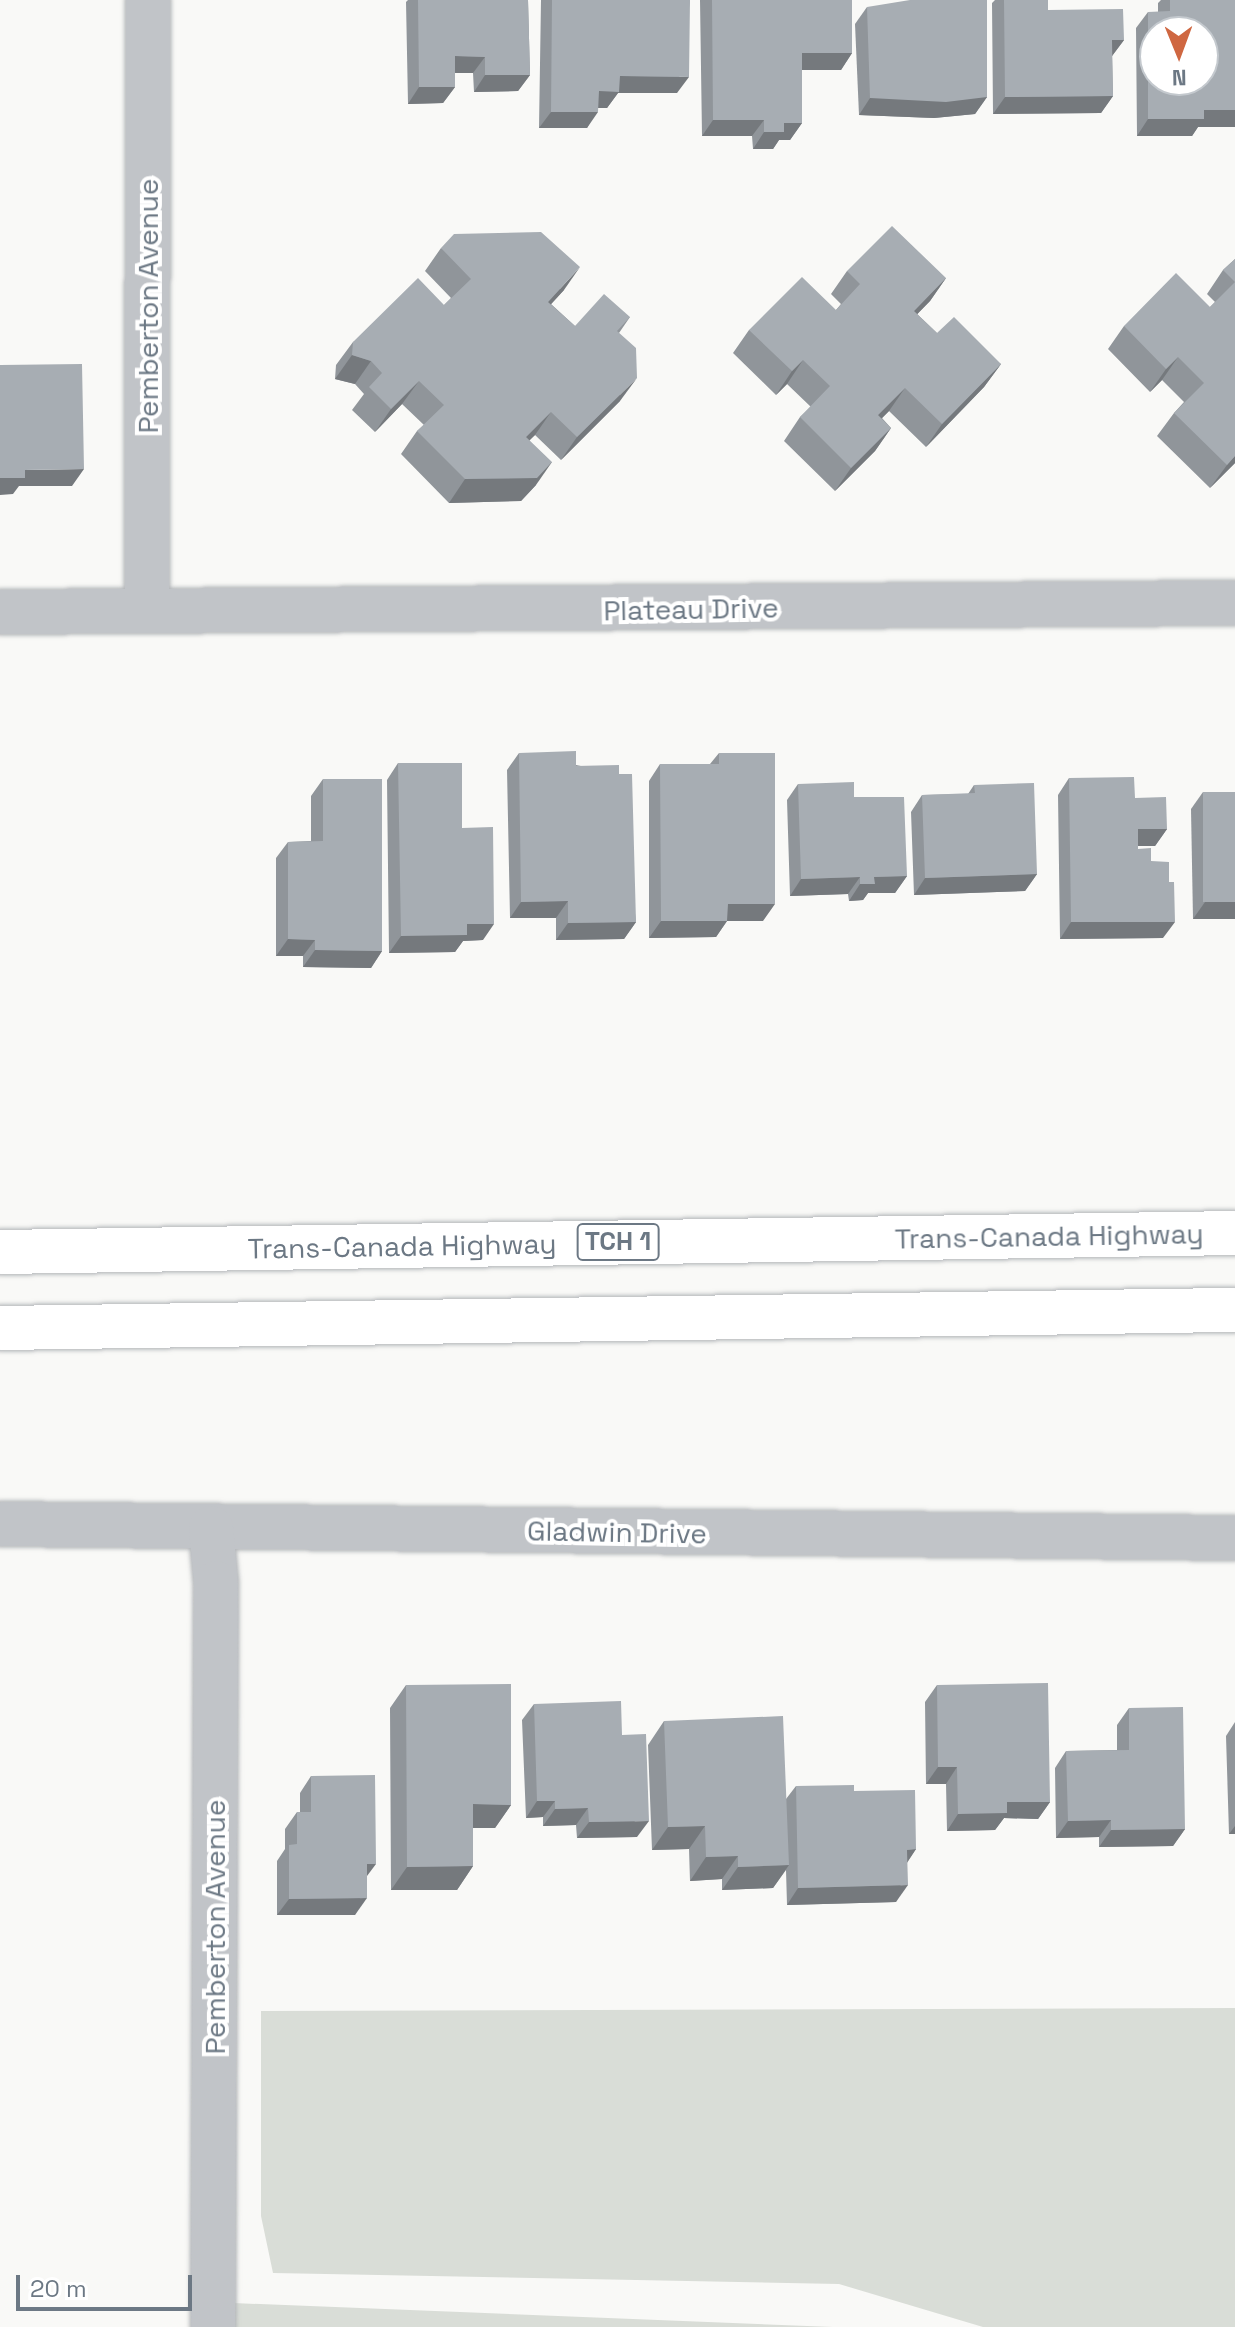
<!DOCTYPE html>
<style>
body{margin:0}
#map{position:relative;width:1235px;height:2327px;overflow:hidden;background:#f9f9f7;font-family:"Space Grotesk",sans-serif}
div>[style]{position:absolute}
.green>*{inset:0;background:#d9ddd7}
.roads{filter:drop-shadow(0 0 2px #b3b6b9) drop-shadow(0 0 2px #b3b6b9)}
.street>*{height:44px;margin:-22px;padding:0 22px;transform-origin:22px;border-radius:22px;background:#c1c4c8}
.highway>*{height:44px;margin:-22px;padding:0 22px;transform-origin:22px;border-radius:22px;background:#fff}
.wall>*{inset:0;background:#90959a}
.shaded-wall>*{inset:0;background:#75797d}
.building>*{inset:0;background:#a7adb3;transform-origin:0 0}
span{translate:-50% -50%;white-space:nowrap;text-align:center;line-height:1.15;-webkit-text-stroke:8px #fff;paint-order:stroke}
.shield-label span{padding:2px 6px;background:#fff;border:2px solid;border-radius:6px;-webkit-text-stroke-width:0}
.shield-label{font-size:26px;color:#6c7884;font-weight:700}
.street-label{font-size:28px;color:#6c7884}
.north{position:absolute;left:1139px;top:16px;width:80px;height:80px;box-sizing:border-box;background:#fff;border:2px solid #c4c9ce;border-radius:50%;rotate:179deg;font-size:22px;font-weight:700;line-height:32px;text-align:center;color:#6c7884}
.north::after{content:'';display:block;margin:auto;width:28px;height:36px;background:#cf6741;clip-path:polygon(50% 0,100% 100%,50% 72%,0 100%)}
.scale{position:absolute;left:16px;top:2275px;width:176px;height:36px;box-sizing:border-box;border:4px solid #6c7884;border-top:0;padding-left:10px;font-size:24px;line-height:28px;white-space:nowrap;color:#6c7884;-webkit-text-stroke:6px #fff;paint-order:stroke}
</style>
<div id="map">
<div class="green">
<div style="clip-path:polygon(1235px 2008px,1235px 2327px,983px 2327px,839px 2284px,273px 2273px,261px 2216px,261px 2011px)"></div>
<div style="clip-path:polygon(233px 2303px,833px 2327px,232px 2327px)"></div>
</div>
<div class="roads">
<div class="street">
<div style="left:147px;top:611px;width:611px;rotate:-89.91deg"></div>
<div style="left:0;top:612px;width:1235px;rotate:-0.42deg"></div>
<div style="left:0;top:1524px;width:1235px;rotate:0.65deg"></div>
<div style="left:211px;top:1528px;width:55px;rotate:84.8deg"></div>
<div style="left:216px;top:1583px;width:744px;rotate:90.23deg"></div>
</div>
<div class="highway">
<div style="left:0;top:1252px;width:1235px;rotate:-0.88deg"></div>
<div style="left:0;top:1328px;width:1235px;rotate:-0.84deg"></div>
</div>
</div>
<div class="wall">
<div style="clip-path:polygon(408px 0,528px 0,530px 75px,518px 91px,474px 92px,473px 73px,455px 73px,455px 87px,443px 103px,408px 104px,406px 2px)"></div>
<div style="clip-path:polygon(541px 0,690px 0,677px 93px,618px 93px,607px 108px,598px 108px,587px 128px,539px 128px)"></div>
<div style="clip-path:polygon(700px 0,852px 0,852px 53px,841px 70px,802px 70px,802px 123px,790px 140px,779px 140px,773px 149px,753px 149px,752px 136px,702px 136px)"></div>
<div style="clip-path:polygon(995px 0,1048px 0,1048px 10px,1124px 40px,1112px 56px,1113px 96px,1101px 113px,993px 114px,992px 3px)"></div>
<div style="clip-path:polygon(1161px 0,1235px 0,1235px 127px,1198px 127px,1192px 136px,1137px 136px,1136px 28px,1148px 12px,1158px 12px,1158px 3px)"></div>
<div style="clip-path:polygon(867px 7px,987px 97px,975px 114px,934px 118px,859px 115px,855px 24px)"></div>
<div style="clip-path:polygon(441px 248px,564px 290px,551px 304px,575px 326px,630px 317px,619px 333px,620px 401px,561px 460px,535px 435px,529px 440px,536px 485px,521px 501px,449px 503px,401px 454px,417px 431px,424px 425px,402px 404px,375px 432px,352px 410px,364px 394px,355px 384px,335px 379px,336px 365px,353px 342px,444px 305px,451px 298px,425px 271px)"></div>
<div style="clip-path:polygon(1235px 259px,1235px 463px,1210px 488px,1157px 436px,1174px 413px,1184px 402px,1162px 380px,1150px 392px,1108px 349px,1124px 326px,1210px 307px,1215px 302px,1207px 294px,1223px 270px)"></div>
<div style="clip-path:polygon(847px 271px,946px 278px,930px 301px,917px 314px,937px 333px,1001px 364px,984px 387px,926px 447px,889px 411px,882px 418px,891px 428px,875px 451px,835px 491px,784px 441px,800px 417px,811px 407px,787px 384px,776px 395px,733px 353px,749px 330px,836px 310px,841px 304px,831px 294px)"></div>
<div style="clip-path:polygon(519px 753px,619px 774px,636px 922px,624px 939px,556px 940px,556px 918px,510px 918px,507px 770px)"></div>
<div style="clip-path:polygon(719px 753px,763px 921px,727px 921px,716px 937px,649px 938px,649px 781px,660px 764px,710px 764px)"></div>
<div style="clip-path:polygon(398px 763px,462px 828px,483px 940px,463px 941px,455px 952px,389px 953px,387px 780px)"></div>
<div style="clip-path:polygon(1069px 778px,1135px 798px,1167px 829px,1155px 846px,1138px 846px,1138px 849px,1151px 861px,1163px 938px,1060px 939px,1058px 795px)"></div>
<div style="clip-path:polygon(323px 779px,382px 951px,371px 968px,303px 967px,303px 956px,276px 956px,276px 858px,288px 842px,311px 841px,311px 796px)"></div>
<div style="clip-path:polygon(798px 784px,854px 797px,907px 876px,895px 893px,868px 893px,863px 900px,849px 901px,848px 894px,790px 896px,787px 800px)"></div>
<div style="clip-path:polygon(974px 785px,1037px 874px,1025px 891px,914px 895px,911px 812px,922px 795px,968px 794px)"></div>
<div style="clip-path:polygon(1203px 792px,1235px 919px,1193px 919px,1191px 809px)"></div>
<div style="clip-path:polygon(406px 1685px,511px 1805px,495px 1828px,473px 1828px,473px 1866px,457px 1890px,391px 1890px,390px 1708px)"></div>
<div style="clip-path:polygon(937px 1685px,1050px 1802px,1038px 1819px,1004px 1818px,995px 1830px,947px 1831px,946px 1784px,926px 1784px,925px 1702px)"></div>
<div style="clip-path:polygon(534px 1704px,622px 1735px,637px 1837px,577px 1838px,576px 1825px,543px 1826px,543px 1817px,526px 1818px,522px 1720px)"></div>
<div style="clip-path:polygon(1129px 1708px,1185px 1829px,1173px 1846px,1099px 1847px,1099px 1837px,1056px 1838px,1055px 1768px,1066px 1751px,1117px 1750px,1117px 1725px)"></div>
<div style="clip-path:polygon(664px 1721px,786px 1799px,796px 1786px,854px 1791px,916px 1849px,907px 1862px,896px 1902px,787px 1905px,786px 1870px,773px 1888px,722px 1890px,722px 1879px,690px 1881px,689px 1849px,652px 1850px,648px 1745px)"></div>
<div style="clip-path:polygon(1235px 1722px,1235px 1834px,1229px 1834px,1226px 1736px)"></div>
<div style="clip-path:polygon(311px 1776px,367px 1877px,355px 1915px,277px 1915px,277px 1861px,285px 1849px,285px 1829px,297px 1812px,300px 1812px,300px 1793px)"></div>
</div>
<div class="shaded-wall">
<div style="clip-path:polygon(1112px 40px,1124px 40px,1112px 56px)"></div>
<div style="clip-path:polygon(802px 53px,852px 53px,841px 70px,790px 70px)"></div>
<div style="clip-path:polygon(455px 56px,485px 57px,473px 73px,443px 73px)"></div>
<div style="clip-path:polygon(485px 75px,530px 75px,518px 91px,474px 92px)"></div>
<div style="clip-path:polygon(620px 76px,689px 77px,677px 93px,618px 93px,607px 108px,587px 108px,599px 91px)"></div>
<div style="clip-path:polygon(419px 87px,455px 87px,443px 103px,408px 104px)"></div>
<div style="clip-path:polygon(1113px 96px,1101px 113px,993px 114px,1005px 97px)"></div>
<div style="clip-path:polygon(987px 97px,975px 114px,934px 118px,859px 115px,870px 98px)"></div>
<div style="clip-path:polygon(1204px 110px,1235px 110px,1235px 127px,1198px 127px,1192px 136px,1137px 136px,1148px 119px)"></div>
<div style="clip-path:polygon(551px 112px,598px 112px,587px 128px,539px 128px)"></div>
<div style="clip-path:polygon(713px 120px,764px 120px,752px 136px,702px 136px)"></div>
<div style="clip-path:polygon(784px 123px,802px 123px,790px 140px,779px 140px,773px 149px,753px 149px,764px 132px)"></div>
<div style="clip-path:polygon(580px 267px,564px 290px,532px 325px,548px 302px)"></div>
<div style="clip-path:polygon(946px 278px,930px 301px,898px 334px,914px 311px)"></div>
<div style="clip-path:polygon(352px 355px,371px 361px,355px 384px,335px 379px)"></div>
<div style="clip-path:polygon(1178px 357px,1162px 380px,1150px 392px,1166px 369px)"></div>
<div style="clip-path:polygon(803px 360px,787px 384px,776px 395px,792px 371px)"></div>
<div style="clip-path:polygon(1001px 364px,984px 387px,926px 447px,942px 424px)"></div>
<div style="clip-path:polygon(637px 378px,620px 401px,561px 460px,577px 437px)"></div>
<div style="clip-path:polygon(419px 381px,402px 404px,375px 432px,391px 409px)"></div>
<div style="clip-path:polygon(905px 388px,889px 411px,862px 438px,878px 415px)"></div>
<div style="clip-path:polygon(551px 412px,535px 435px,510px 460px,526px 437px)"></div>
<div style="clip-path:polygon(891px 428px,875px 451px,835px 491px,851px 468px)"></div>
<div style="clip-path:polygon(1235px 456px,1235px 463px,1210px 488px,1227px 465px)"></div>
<div style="clip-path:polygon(552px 462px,536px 485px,521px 501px,449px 503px,465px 479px)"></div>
<div style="clip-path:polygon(84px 469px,72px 486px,19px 486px,13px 494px,0 495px,0 478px,25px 470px)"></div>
<div style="clip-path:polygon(1138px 829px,1167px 829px,1155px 846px,1127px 846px)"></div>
<div style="clip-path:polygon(1037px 874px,1025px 891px,914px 895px,925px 878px)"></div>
<div style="clip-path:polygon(907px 876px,895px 893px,868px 893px,863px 900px,849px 901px,860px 884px,874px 877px)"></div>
<div style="clip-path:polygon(860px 877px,848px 894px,790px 896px,801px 879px)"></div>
<div style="clip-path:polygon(568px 901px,556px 918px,510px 918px,521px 902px)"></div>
<div style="clip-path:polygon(1205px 902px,1235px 902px,1235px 919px,1193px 919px)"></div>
<div style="clip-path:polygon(728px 904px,775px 904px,763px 921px,727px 921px,716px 937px,649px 938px,661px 921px)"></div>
<div style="clip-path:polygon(636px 922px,624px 939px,556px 940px,568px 923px)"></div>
<div style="clip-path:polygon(1071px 922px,1175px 922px,1163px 938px,1060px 939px)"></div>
<div style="clip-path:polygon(467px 924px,494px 924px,483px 940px,463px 941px,455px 952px,389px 953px,401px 936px)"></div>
<div style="clip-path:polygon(288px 939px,315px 940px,303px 956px,276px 956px)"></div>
<div style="clip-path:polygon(315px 950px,382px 951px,371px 968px,303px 967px)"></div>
<div style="clip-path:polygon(938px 1767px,957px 1767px,946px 1784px,926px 1784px)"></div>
<div style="clip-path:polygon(537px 1801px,555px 1801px,543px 1817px,526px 1818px)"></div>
<div style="clip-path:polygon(1007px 1802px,1050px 1802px,1038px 1819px,1004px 1818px,995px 1830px,947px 1831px,958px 1814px)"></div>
<div style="clip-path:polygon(473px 1804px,511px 1805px,495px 1828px,456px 1828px)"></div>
<div style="clip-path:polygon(588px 1808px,576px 1825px,543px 1826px,555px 1809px)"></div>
<div style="clip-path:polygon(1111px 1820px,1099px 1837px,1056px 1838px,1068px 1821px)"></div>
<div style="clip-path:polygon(649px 1821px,637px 1837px,577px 1838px,589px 1822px)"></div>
<div style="clip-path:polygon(705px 1826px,689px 1849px,652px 1850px,668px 1827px)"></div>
<div style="clip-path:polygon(1235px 1826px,1235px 1834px,1229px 1834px)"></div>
<div style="clip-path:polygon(1185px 1829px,1173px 1846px,1099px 1847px,1111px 1830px)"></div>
<div style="clip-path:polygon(916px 1849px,905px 1866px,907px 1850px)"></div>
<div style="clip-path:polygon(738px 1856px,722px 1879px,690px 1881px,706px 1857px)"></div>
<div style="clip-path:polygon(367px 1864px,376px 1864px,364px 1880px)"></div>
<div style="clip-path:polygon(789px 1865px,773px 1888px,722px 1890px,738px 1867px)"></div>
<div style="clip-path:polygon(473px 1866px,457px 1890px,391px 1890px,407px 1867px)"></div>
<div style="clip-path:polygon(908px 1885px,896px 1902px,787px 1905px,798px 1888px)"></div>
<div style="clip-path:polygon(367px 1898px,355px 1915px,277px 1915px,289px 1899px)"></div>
</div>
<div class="building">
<div style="clip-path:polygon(418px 0,528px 0,530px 75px,485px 75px,485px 57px,455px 56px,455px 87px,419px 87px)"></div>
<div style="clip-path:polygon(552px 0,690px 0,689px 77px,620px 76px,619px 92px,599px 91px,598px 112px,551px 112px)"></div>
<div style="clip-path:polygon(712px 0,852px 0,852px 53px,802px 53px,802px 123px,784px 123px,784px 132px,764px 132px,764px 120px,713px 120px)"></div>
<div style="clip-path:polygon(910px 0,987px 0,987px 97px,946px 102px,870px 98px,867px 7px)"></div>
<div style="clip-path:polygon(1004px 0,1048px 0,1048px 10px,1123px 9px,1124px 40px,1112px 40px,1113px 96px,1005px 97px)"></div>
<div style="clip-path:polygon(evenodd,1170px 0,1235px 0,1235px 110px,1204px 110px,1204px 119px,1148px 119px,1148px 12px,1170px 11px,1170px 0,1155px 32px,1203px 32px,1203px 80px,1155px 80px,1155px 32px)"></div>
<div style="clip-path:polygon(892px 226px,946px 278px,914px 311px,937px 333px,954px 317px,1001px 364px,942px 424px,905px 388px,878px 415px,891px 428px,851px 468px,800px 417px,830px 386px,803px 360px,792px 371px,749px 330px,802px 277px,836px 310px,860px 284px,847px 271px)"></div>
<div style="clip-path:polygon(541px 232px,580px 267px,548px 302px,575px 326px,604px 294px,630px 317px,617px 331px,636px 348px,637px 378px,577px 437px,551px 412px,526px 437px,552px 462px,537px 478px,465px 479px,417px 431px,444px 405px,419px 381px,391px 409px,369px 387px,382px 373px,371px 361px,352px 355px,353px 342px,418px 278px,444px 305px,471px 279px,441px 248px,454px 234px)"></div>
<div style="clip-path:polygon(1235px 259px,1235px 282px,1223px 270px)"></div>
<div style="clip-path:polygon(1176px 273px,1210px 307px,1235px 282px,1235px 456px,1227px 465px,1174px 413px,1204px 383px,1178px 357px,1166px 369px,1124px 326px)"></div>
<div style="clip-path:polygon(82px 364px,84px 469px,25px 470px,25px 478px,0 478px,0 365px)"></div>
<div style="clip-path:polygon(576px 751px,576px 766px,619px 765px,619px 774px,632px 774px,636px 922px,568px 923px,568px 901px,521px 902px,519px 753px)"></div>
<div style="clip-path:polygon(719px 753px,775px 753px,775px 904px,728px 904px,727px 921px,661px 921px,660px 764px,719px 764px)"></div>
<div style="clip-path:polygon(398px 763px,462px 763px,462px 828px,493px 827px,494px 924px,467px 924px,467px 935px,401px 936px)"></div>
<div style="clip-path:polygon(1134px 777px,1135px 798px,1166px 797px,1167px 829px,1138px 829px,1138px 849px,1151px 848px,1151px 861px,1169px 862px,1169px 882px,1174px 882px,1175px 922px,1071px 922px,1069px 778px)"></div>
<div style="clip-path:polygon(323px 779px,382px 779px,382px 951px,315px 950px,315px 940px,288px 939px,288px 842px,323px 841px)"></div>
<div style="clip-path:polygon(854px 782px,854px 797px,904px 797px,907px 876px,874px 877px,875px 884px,860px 884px,860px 877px,801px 879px,798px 784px)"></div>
<div style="clip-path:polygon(1034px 783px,1037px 874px,925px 878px,922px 795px,975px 793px,974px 785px)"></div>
<div style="left:1203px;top:792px;width:32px;height:110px"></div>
<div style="clip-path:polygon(1048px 1683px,1050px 1802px,1007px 1802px,1007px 1813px,958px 1814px,957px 1767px,938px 1767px,937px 1685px)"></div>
<div style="clip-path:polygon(511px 1684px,511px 1805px,473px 1804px,473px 1866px,407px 1867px,406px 1685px)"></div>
<div style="clip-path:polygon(621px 1701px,622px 1735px,646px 1734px,649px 1821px,589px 1822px,588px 1808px,555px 1809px,555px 1801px,537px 1801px,534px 1704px)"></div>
<div style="clip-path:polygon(1183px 1707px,1185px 1829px,1111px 1830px,1111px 1820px,1068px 1821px,1066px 1751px,1129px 1750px,1129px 1708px)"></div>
<div style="clip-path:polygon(783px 1716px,789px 1865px,738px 1867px,738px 1856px,706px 1857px,705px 1826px,668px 1827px,664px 1721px)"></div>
<div style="clip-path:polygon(375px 1775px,376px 1864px,367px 1864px,367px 1898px,289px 1899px,289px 1845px,297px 1844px,297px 1812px,311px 1812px,311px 1776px)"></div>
<div style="clip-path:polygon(854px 1785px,854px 1791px,915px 1790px,916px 1849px,907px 1850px,908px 1885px,798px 1888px,796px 1786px)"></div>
</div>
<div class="shield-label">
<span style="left:618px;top:1242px">TCH 1</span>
</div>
<div class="street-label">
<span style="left:148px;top:306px;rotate:-90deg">Pemberton Avenue</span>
<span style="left:691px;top:609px;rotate:-1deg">Plateau Drive</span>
<span style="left:1049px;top:1236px;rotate:-1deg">Trans-Canada Highway</span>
<span style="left:402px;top:1246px;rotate:-1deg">Trans-Canada Highway</span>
<span style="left:617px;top:1532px;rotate:1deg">Gladwin Drive</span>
<span style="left:215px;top:1927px;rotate:-90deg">Pemberton Avenue</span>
</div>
<div class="north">N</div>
<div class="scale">20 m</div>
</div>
